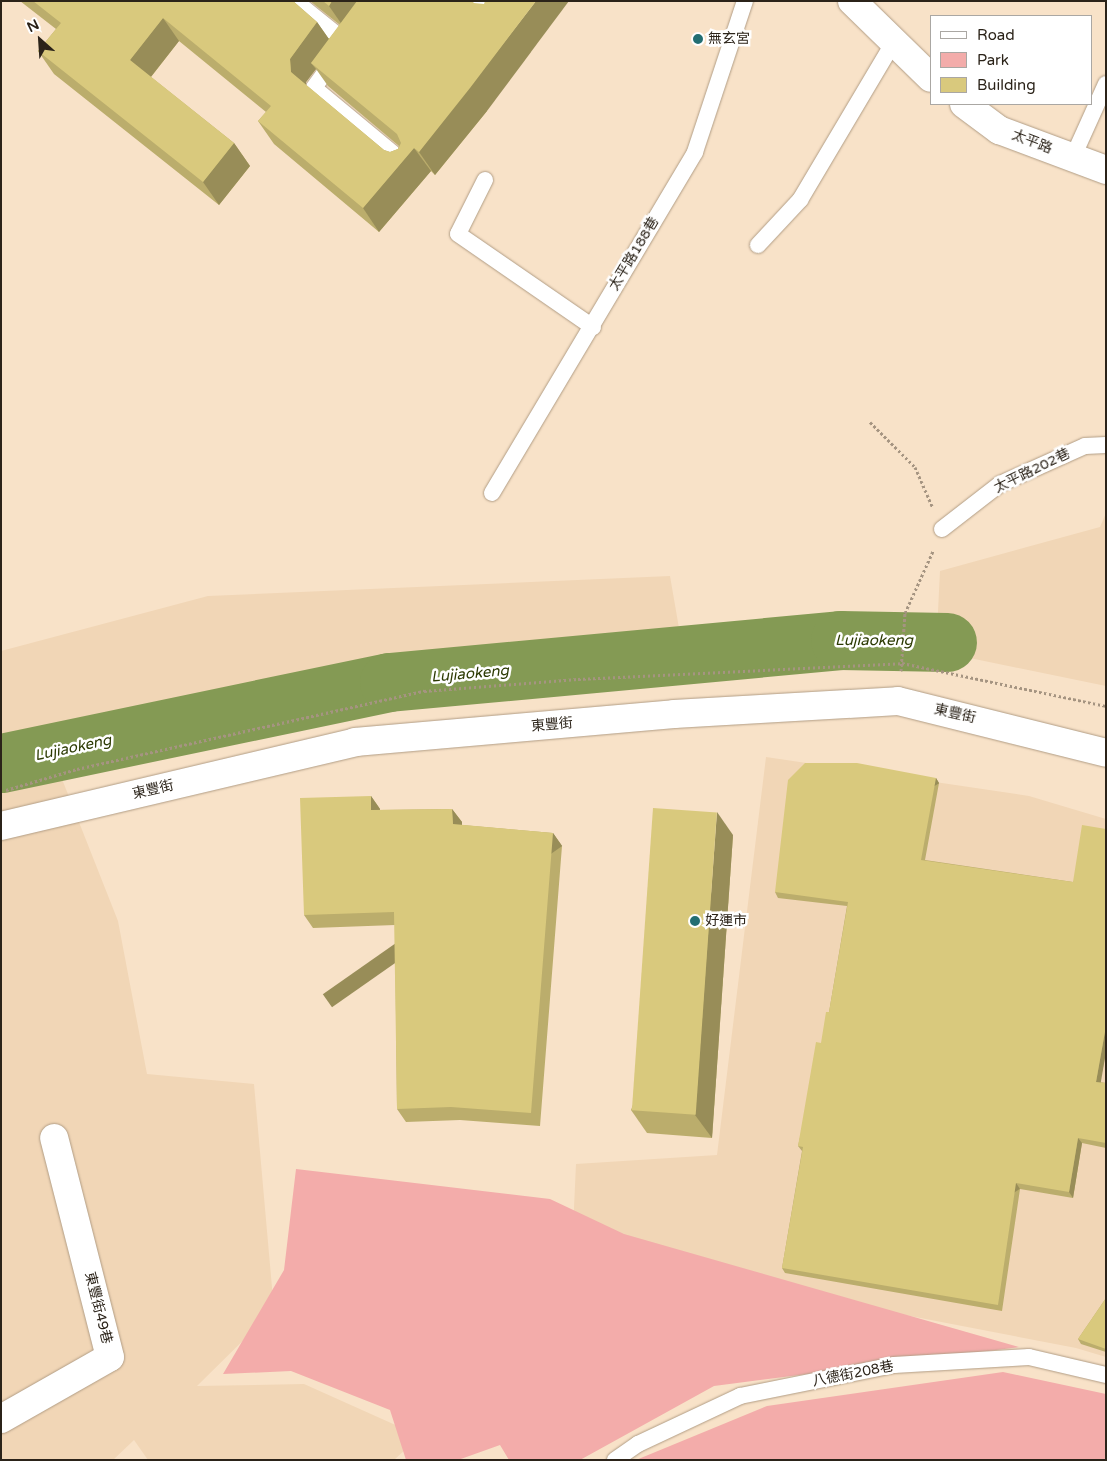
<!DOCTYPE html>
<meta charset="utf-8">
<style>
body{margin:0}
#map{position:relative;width:1107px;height:1461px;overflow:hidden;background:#f8e2c8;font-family:"Varela Round","Noto Sans TC",sans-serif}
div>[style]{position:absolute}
.built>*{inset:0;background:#f1d6b6}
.green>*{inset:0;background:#f3acaa}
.river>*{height:59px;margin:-29.5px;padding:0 29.5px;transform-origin:29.5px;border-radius:29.5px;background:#849a54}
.path>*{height:3px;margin-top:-1.5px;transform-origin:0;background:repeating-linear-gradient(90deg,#a59481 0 2.5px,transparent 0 5px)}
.roads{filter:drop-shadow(0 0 1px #b19d85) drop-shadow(0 0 1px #b19d85)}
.service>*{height:16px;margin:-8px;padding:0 8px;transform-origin:8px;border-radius:8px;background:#fff}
.minor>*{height:28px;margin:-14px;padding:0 14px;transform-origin:14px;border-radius:14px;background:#fff}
.tertiary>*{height:28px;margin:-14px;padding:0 14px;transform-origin:14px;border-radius:14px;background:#fff}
.wall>*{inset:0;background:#bbad6c}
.shaded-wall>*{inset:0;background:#988d58;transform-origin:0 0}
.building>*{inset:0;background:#d9c97d;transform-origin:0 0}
.dots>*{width:14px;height:14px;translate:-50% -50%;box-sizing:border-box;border:2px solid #fff;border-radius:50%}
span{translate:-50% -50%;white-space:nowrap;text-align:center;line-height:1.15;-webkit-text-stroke:5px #fff;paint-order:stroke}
.poi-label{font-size:14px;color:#2b2319}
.left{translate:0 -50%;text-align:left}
.street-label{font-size:14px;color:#2b2319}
.water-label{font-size:15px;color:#2c3a03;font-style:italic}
.frame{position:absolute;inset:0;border:2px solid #2b2319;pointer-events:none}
.legend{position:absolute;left:930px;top:15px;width:162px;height:90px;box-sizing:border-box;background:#fff;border:1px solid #aaa7a3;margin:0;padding:6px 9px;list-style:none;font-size:15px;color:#2b2319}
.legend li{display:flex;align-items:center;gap:10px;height:25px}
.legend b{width:25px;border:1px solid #aaa7a3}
.north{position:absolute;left:15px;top:15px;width:50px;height:50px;-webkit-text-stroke:4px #fff;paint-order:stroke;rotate:334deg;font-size:14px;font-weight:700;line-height:20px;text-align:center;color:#2b2319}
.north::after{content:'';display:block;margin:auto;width:18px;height:22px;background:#2b2319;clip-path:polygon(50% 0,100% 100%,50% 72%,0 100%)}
</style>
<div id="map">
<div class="built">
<div style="clip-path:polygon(1106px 513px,1106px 686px,936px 651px,940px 571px,1100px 527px)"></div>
<div style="clip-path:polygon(670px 576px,680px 634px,226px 700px,45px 736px,118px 921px,147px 1074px,254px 1084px,274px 1310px,197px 1386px,304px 1384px,420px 1436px,394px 1460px,148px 1460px,134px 1440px,113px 1460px,1px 1460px,1px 651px,208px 596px)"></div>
<div style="clip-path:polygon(766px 757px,1029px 796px,1106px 819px,1106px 1357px,1076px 1348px,572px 1251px,576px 1164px,717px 1155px)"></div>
</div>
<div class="green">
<div style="clip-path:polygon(296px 1169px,550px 1199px,624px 1234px,1019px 1347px,714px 1386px,580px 1460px,509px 1460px,500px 1445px,458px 1460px,406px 1460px,390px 1410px,291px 1371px,223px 1374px,284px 1270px)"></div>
<div style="clip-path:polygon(1003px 1372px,1106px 1394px,1106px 1460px,636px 1460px,767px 1406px)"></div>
</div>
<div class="river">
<div style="left:1px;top:763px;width:396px;rotate:-11.8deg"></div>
<div style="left:389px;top:682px;width:453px;rotate:-5.3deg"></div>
<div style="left:840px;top:640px;width:107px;rotate:1.1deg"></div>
</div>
<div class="path">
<div style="left:870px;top:422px;width:64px;rotate:45deg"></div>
<div style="left:915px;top:467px;width:43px;rotate:66.4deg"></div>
<div style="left:901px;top:671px;width:58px;rotate:-86.1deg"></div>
<div style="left:905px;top:613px;width:68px;rotate:-65.7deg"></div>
<div style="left:6px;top:790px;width:74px;rotate:-16.5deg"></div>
<div style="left:77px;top:769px;width:356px;rotate:-12.7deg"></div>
<div style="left:424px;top:691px;width:154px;rotate:-4.5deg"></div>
<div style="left:578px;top:679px;width:324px;rotate:-2.8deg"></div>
<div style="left:902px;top:663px;width:208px;rotate:11.9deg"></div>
</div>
<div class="roads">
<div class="service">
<div style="left:295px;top:1px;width:67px;rotate:38.9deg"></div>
<div style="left:474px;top:1px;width:26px;rotate:39deg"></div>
<div style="left:334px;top:60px;width:34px;rotate:126deg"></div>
<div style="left:314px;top:88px;width:121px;rotate:39.6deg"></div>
<div style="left:1073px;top:157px;width:80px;rotate:-65.7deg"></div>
<div style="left:485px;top:180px;width:60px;rotate:116.6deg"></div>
<div style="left:458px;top:234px;width:164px;rotate:34.6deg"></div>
<div style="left:758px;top:245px;width:62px;rotate:-47deg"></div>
<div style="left:800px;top:200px;width:184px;rotate:-59.3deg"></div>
<div style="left:492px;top:493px;width:397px;rotate:-59.2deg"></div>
<div style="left:695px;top:152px;width:159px;rotate:-71.7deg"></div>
<div style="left:942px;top:529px;width:73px;rotate:-37.8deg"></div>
<div style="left:1000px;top:484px;width:93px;rotate:-24.1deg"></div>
<div style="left:1085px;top:446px;width:21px;rotate:-3deg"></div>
<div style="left:615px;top:1460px;width:28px;rotate:-35deg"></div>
<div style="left:638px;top:1444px;width:113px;rotate:-25.2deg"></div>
<div style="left:740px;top:1396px;width:157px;rotate:-11.4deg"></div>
<div style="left:894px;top:1365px;width:135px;rotate:-3.4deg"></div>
<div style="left:1029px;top:1357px;width:79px;rotate:13.2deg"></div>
</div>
<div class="minor">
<div style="left:1px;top:826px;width:364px;rotate:-13.3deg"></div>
<div style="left:355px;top:742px;width:320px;rotate:-5deg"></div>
<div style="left:674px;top:714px;width:224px;rotate:-3.3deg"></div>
<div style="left:898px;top:701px;width:214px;rotate:14deg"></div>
<div style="left:1px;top:1419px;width:125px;rotate:-29.6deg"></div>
<div style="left:110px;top:1357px;width:226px;rotate:-104.3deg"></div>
</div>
<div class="tertiary">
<div style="left:852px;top:1px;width:110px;rotate:44.3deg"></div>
<div style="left:964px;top:104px;width:44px;rotate:36.6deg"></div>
<div style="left:999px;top:130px;width:114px;rotate:20.5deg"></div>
</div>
</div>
<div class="wall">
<div style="clip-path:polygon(evenodd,20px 1px,293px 1px,317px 22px,329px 39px,340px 25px,310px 1px,472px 1px,487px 111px,435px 175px,431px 171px,379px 232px,274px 144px,258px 121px,266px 112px,179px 41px,151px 77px,234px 143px,250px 166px,219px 205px,54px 74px,38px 51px,56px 29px,20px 1px,316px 69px,328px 86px,399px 146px,398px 149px,390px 152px,384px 150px,306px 85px,306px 82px,316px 69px)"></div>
<div style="clip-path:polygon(936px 778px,939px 783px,925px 860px,1073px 882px,1106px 829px,1106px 1052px,1100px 1082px,1106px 1083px,1106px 1148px,1082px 1143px,1073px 1198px,1020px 1189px,1002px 1311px,785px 1273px,782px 1268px,802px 1151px,798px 1146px,829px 1012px,847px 906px,778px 898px,775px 892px)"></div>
<div style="clip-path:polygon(371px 796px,380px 809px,380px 810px,452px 809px,462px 822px,462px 825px,553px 833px,562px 846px,540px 1126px,460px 1120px,406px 1122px,397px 1109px,395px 925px,313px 928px,304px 915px)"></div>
<div style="clip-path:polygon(733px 835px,712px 1138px,647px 1133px,631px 1110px)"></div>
<div style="clip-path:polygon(1106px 1298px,1106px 1352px,1081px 1344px,1078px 1339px)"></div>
</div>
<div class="shaded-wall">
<div style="clip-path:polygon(332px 1px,366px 1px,345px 29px,329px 6px)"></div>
<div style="clip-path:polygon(536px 1px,569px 1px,487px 111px,435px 175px,419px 152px)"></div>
<div style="clip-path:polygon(163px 18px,179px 41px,146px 83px,130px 60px)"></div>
<div style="clip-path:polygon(317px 22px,333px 45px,311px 63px,316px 69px,306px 82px,307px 95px,291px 72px,290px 59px)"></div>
<div style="clip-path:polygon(234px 143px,250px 166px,219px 205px,203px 182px)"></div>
<div style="clip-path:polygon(414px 148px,431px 171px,379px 232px,363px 208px)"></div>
<div style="left:936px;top:778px;width:6px;height:83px;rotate:59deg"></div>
<div style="clip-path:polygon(371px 796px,380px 809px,380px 823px,371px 810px)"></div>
<div style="clip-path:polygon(452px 809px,462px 822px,462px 837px,453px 824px)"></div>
<div style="clip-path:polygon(717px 812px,733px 835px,712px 1138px,695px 1115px)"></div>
<div style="left:553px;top:833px;width:16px;height:281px;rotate:55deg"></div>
<div style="clip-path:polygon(1106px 1026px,1106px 1052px,1100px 1087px,1096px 1082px)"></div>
<div style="clip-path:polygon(1078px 1138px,1082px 1143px,1073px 1198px,1069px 1192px)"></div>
<div style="left:1016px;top:1183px;width:7px;height:123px;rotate:56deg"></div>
</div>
<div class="building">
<div style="clip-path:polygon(33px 1px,293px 1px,317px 22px,290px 59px,291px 72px,384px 150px,390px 152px,398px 149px,401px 143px,397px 134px,311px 63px,357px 1px,472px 1px,474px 3px,484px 4px,485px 1px,536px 1px,470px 88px,419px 152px,414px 148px,363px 208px,258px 121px,271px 106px,163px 18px,130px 60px,234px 143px,203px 182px,38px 51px,61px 23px)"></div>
<div style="clip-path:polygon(323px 1px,332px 1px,329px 6px)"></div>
<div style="clip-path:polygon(805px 763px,857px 763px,936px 778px,921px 860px,1073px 882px,1082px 825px,1106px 829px,1106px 1026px,1096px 1082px,1106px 1083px,1106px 1143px,1078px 1138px,1069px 1192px,1016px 1183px,998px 1305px,782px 1268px,803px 1147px,798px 1146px,816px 1042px,821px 1043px,826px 1012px,829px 1012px,848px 902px,775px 892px,788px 780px)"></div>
<div style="clip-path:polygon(371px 796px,371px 810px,452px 809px,453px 824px,553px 833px,531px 1113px,451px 1107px,397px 1109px,394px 912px,304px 915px,300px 798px)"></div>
<div style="left:653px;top:808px;width:64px;height:303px;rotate:4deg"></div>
<div style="clip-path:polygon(1106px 1298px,1106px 1349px,1078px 1339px)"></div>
</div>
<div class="dots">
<div style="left:698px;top:39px;background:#236e72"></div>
<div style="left:695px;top:921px;background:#236e72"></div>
</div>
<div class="poi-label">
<span class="left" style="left:708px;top:39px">無玄宮</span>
<span class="left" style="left:705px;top:921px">好運市</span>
</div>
<div class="street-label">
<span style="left:1032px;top:142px;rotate:21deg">太平路</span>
<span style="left:634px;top:254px;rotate:-59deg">太平路188巷</span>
<span style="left:1032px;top:471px;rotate:-26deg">太平路202巷</span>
<span style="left:955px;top:714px;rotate:13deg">東豐街</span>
<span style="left:552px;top:725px;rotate:-5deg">東豐街</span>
<span style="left:153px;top:790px;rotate:-13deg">東豐街</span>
<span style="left:98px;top:1308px;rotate:76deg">東豐街49巷</span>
<span style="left:853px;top:1374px;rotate:-11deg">八德街208巷</span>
</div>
<div class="water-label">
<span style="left:874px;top:641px">Lujiaokeng</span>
<span style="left:470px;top:674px;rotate:-5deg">Lujiaokeng</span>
<span style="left:73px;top:748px;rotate:-12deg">Lujiaokeng</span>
</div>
<div class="frame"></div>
<ul class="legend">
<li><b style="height:6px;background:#fff"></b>Road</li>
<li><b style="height:14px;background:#f3acaa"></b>Park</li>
<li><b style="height:14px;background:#d9c97d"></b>Building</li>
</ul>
<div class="north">N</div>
</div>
